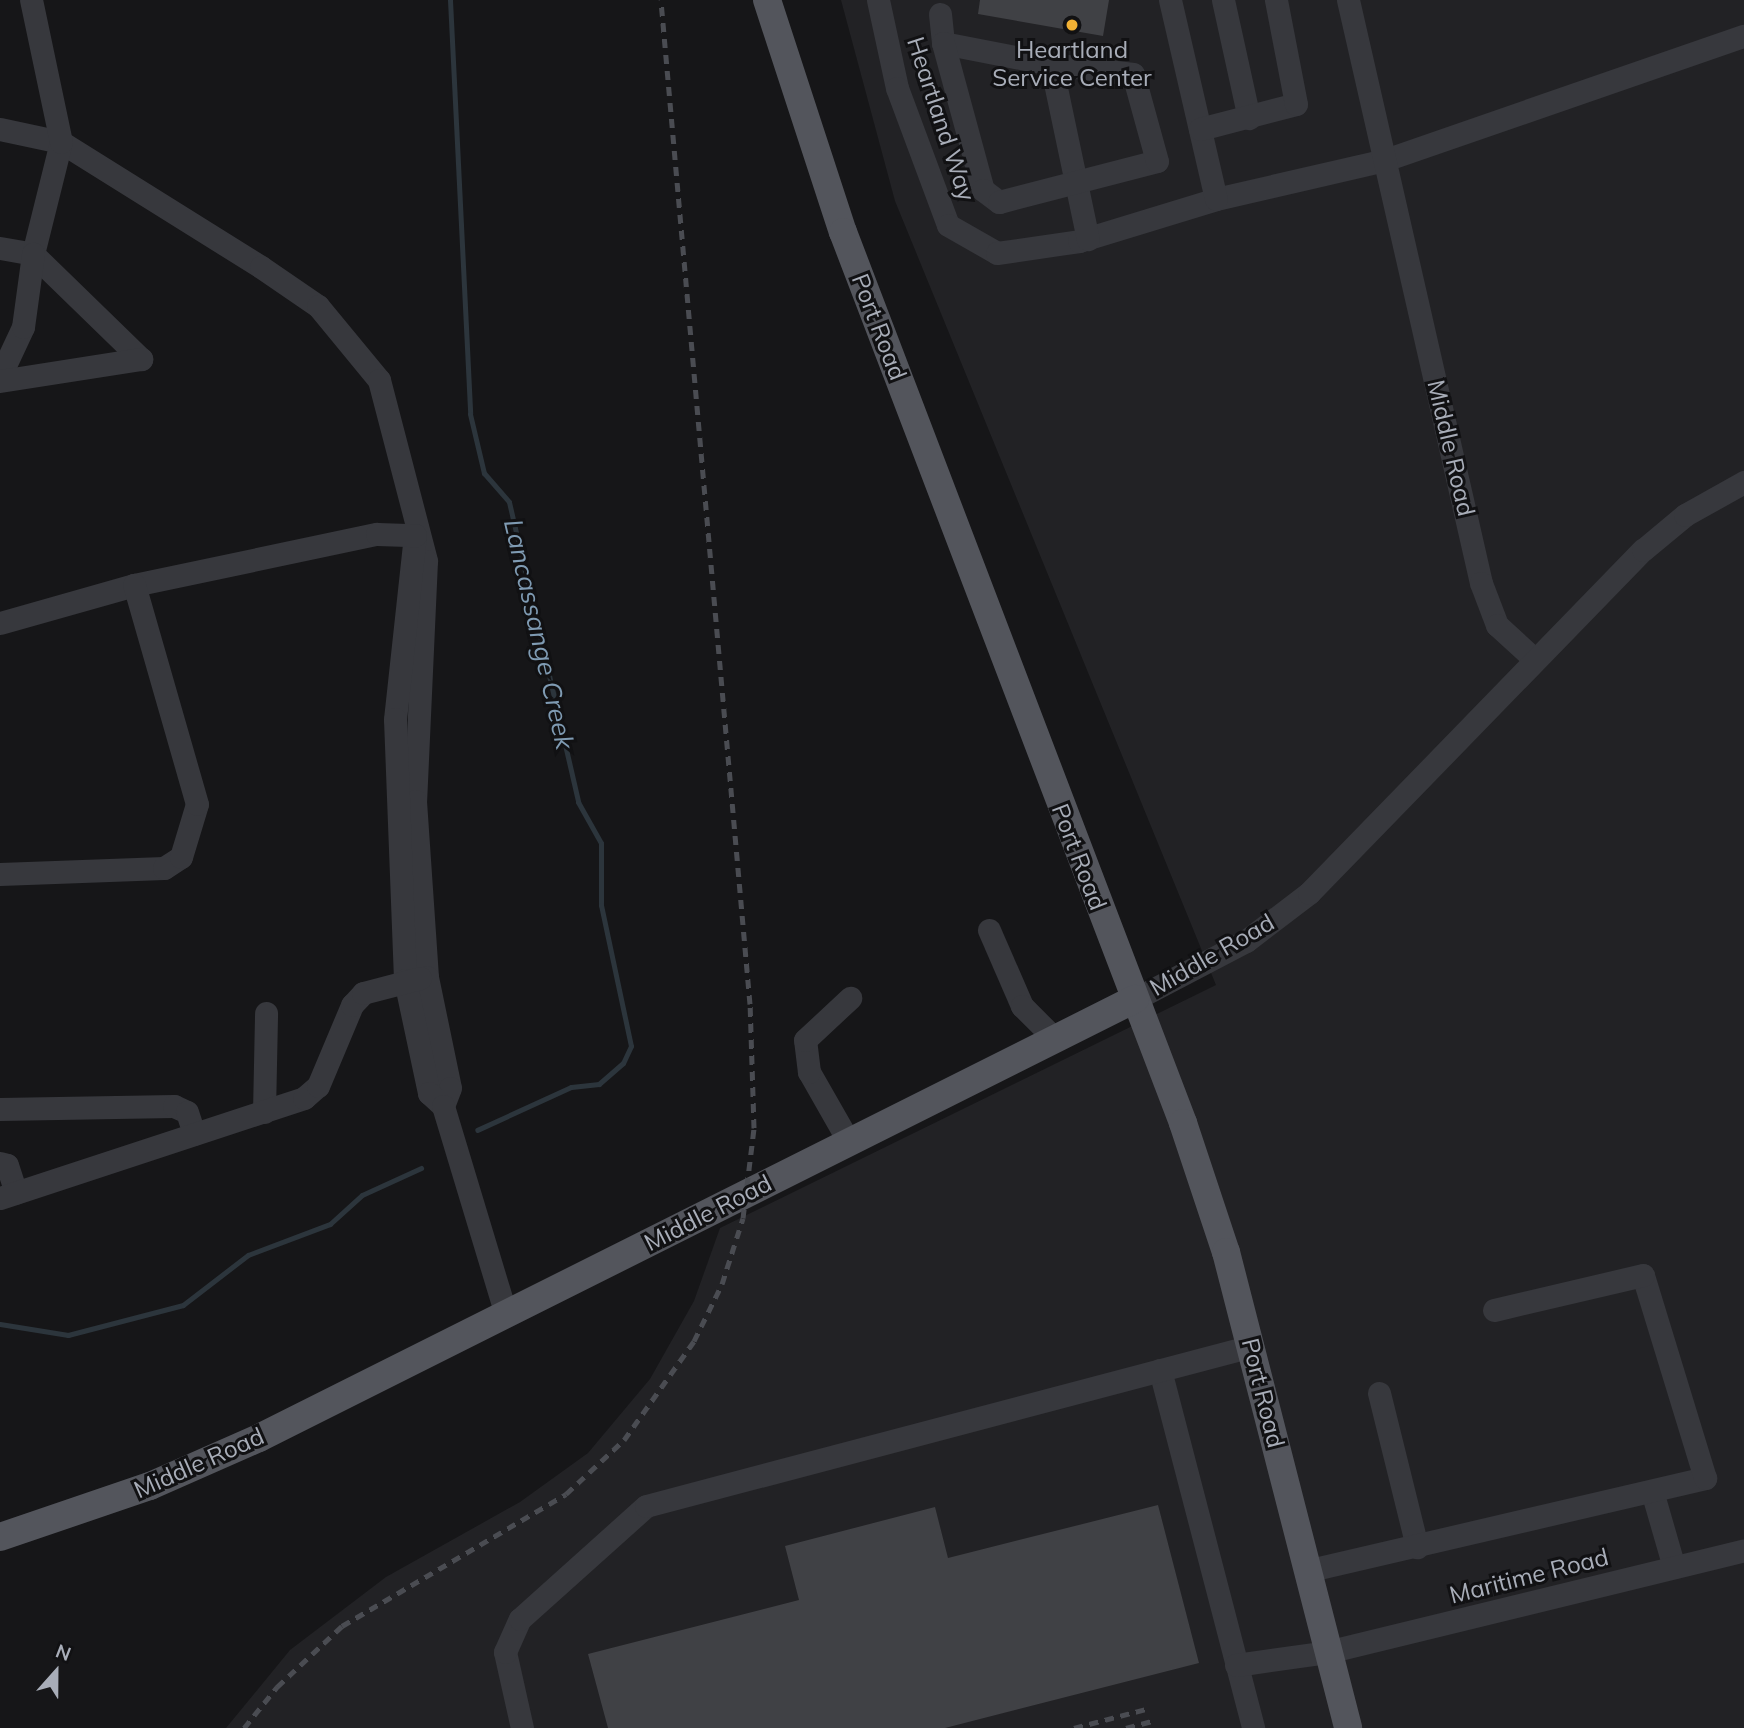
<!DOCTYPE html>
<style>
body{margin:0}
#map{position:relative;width:1744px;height:1728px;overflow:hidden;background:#161618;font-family:Mulish,sans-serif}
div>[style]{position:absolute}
.built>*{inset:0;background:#222225}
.stream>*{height:5px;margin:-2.5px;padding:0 2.5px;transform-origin:2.5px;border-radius:2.5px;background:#2c353c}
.building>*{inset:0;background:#404145}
.minor>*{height:23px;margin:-11.5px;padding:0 11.5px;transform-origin:11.5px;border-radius:11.5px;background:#37383d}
.major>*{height:28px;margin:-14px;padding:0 14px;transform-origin:14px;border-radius:14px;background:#53555c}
.rail>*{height:5px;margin-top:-2.5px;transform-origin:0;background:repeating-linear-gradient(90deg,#4a4c52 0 9px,transparent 0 16px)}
.dots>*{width:19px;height:19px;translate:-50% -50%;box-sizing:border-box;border:4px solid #111113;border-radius:50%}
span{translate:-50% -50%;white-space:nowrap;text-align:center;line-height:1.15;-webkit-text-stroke:6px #111113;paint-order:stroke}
.poi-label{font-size:24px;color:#a8adb8}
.street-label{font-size:24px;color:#a8adb8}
.water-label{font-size:26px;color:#7f9bb3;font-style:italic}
.north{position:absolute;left:21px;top:1637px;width:70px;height:70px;-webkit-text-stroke:5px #111113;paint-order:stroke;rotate:21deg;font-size:19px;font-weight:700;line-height:28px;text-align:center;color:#a8adb8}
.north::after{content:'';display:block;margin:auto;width:24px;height:32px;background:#a8adb8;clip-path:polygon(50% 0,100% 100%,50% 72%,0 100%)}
</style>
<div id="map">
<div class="built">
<div style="clip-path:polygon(841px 0,1744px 0,1744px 1728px,226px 1728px,290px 1650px,386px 1577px,520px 1502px,588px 1453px,650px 1379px,694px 1301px,720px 1228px,1216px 985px,895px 201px)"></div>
</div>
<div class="stream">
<div style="left:450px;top:0;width:414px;rotate:87.2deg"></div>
<div style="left:470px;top:414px;width:61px;rotate:76.7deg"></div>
<div style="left:484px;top:473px;width:38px;rotate:49deg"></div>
<div style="left:509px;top:502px;width:308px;rotate:77deg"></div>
<div style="left:578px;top:802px;width:47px;rotate:60.7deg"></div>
<div style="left:601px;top:843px;width:62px;rotate:90deg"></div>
<div style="left:601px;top:905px;width:144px;rotate:78deg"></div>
<div style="left:631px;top:1046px;width:19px;rotate:115deg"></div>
<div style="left:623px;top:1063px;width:32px;rotate:139deg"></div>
<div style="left:599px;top:1084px;width:28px;rotate:174deg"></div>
<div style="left:571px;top:1087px;width:103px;rotate:155.4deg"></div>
<div style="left:0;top:1324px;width:69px;rotate:9.2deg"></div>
<div style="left:68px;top:1335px;width:119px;rotate:-14.6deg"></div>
<div style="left:183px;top:1305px;width:82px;rotate:-37.6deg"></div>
<div style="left:248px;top:1255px;width:88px;rotate:-20.7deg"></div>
<div style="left:330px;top:1224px;width:43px;rotate:-42.2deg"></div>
<div style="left:362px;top:1195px;width:65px;rotate:-24.6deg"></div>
</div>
<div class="building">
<div style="clip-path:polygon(980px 0,1109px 0,1103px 36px,978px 14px)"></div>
<div style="clip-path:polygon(1158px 1505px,1199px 1663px,945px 1728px,608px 1728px,588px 1654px,799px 1600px,785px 1546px,935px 1507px,948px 1558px)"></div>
</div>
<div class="minor">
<div style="left:878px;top:0;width:90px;rotate:77.8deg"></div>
<div style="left:897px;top:88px;width:146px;rotate:69.6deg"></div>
<div style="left:948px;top:225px;width:56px;rotate:29.7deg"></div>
<div style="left:997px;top:253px;width:83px;rotate:-8.3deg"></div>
<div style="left:1079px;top:241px;width:143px;rotate:-17deg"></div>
<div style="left:1216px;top:199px;width:173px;rotate:-13deg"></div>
<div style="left:1385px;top:160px;width:380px;rotate:-19.1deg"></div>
<div style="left:1170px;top:0;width:204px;rotate:77deg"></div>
<div style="left:1223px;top:0;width:121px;rotate:77.6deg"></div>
<div style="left:1348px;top:0;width:598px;rotate:77.15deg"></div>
<div style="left:1481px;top:583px;width:45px;rotate:69.1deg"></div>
<div style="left:1497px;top:625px;width:49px;rotate:42.5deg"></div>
<div style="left:940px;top:14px;width:29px;rotate:84deg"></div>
<div style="left:943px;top:43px;width:110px;rotate:11deg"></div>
<div style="left:1051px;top:64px;width:179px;rotate:78.1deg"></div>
<div style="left:943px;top:43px;width:152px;rotate:74.8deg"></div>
<div style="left:983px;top:190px;width:20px;rotate:37deg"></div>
<div style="left:999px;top:202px;width:163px;rotate:-14.5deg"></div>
<div style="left:1157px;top:161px;width:90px;rotate:-105.4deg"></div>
<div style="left:1133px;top:74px;width:83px;rotate:-173deg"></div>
<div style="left:0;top:129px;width:62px;rotate:12deg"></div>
<div style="left:61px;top:142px;width:236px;rotate:32deg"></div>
<div style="left:261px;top:267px;width:69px;rotate:34.4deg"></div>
<div style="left:318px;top:306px;width:96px;rotate:50.5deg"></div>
<div style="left:379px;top:380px;width:187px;rotate:75.4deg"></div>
<div style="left:426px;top:561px;width:240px;rotate:92.6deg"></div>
<div style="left:415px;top:801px;width:176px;rotate:86.1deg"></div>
<div style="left:427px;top:977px;width:113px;rotate:78.3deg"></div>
<div style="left:450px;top:1088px;width:19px;rotate:111deg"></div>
<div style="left:1200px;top:129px;width:99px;rotate:-14.6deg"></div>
<div style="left:1296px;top:104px;width:106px;rotate:-100.9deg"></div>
<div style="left:0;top:248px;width:34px;rotate:10deg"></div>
<div style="left:33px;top:254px;width:115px;rotate:-76deg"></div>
<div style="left:61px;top:142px;width:145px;rotate:-101.9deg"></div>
<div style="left:33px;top:254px;width:151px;rotate:44.2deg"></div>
<div style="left:0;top:376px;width:54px;rotate:-64.9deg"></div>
<div style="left:23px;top:327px;width:74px;rotate:-82.2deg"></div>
<div style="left:0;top:381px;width:143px;rotate:-8.9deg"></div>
<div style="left:415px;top:535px;width:185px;rotate:96.2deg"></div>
<div style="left:395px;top:719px;width:261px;rotate:87.8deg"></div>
<div style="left:405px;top:980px;width:116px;rotate:78deg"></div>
<div style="left:429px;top:1093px;width:19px;rotate:43deg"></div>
<div style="left:443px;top:1106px;width:218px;rotate:73.2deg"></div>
<div style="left:0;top:623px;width:139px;rotate:-15.8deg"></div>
<div style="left:134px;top:585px;width:248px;rotate:-11.9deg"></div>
<div style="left:377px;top:534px;width:38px;rotate:2deg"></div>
<div style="left:0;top:874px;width:164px;rotate:-2.1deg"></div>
<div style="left:164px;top:868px;width:20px;rotate:-33deg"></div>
<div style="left:181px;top:857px;width:55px;rotate:-73.2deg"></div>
<div style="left:197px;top:804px;width:228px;rotate:-106deg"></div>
<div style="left:989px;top:930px;width:83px;rotate:66.5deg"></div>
<div style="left:1022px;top:1006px;width:47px;rotate:45deg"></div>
<div style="left:1135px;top:999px;width:125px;rotate:-27.6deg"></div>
<div style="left:1246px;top:941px;width:79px;rotate:-37.3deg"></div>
<div style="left:1309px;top:893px;width:479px;rotate:-45.8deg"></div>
<div style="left:1643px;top:550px;width:55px;rotate:-39.8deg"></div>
<div style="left:1685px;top:515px;width:68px;rotate:-29.2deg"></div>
<div style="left:0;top:1109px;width:174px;rotate:-1deg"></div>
<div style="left:174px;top:1106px;width:14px;rotate:25deg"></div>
<div style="left:187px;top:1112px;width:23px;rotate:72deg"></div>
<div style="left:264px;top:1112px;width:99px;rotate:-88.8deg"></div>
<div style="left:849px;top:1142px;width:81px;rotate:-119.7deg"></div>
<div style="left:809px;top:1072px;width:32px;rotate:-97deg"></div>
<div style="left:805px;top:1040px;width:62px;rotate:-43deg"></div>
<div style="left:0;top:1163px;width:7px;rotate:16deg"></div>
<div style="left:7px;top:1165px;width:29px;rotate:72deg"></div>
<div style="left:0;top:1198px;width:320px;rotate:-18.2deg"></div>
<div style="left:304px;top:1098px;width:18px;rotate:-41deg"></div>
<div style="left:318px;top:1086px;width:88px;rotate:-67.2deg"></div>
<div style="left:352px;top:1005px;width:16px;rotate:-47deg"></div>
<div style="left:363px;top:993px;width:59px;rotate:-14.7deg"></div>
<div style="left:1160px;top:1370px;width:370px;rotate:75.4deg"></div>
<div style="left:1379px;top:1393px;width:159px;rotate:76.1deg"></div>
<div style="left:1652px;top:1491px;width:79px;rotate:73.9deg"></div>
<div style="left:1306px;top:1571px;width:410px;rotate:-13.1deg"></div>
<div style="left:1705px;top:1478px;width:212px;rotate:-107deg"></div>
<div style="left:1643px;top:1275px;width:153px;rotate:166.8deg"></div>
<div style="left:1236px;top:1665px;width:92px;rotate:-8.1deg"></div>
<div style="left:1327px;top:1652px;width:429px;rotate:-13.7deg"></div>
<div style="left:522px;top:1728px;width:78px;rotate:-102.6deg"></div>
<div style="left:505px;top:1652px;width:36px;rotate:-66deg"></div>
<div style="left:520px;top:1619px;width:169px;rotate:-41.9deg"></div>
<div style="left:646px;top:1506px;width:627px;rotate:-14.79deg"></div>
</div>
<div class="major">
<div style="left:767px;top:0;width:244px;rotate:71.9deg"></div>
<div style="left:843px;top:232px;width:954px;rotate:69.11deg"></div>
<div style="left:1183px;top:1123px;width:136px;rotate:71.6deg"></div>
<div style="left:1226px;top:1252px;width:491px;rotate:75.6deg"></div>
<div style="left:0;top:1537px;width:158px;rotate:-18.8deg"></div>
<div style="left:150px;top:1486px;width:119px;rotate:-23.8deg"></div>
<div style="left:259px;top:1438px;width:980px;rotate:-26.62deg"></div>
</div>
<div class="rail">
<div style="left:244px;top:1728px;width:53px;rotate:-51.2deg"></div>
<div style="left:277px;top:1687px;width:89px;rotate:-43.2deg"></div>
<div style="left:342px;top:1626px;width:260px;rotate:-30.5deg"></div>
<div style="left:566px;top:1494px;width:79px;rotate:-43deg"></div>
<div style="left:624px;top:1440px;width:121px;rotate:-54.7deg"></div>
<div style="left:694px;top:1341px;width:64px;rotate:-63.8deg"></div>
<div style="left:722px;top:1284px;width:69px;rotate:-72.3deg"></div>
<div style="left:743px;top:1218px;width:91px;rotate:-83deg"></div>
<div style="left:754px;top:1128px;width:124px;rotate:-91.8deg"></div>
<div style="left:750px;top:1004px;width:1008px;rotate:-95.07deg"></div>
<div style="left:1074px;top:1728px;width:79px;rotate:-14.7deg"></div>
<div style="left:1126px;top:1728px;width:27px;rotate:-15deg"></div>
</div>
<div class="dots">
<div style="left:1072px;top:25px;background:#f2b134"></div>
</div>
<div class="poi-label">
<span style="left:1072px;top:64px">Heartland<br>Service Center</span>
</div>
<div class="street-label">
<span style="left:941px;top:119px;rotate:72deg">Heartland Way</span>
<span style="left:879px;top:327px;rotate:69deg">Port Road</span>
<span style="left:1451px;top:448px;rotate:77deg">Middle Road</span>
<span style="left:1079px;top:857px;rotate:69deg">Port Road</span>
<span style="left:1212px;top:955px;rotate:-30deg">Middle Road</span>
<span style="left:708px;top:1213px;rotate:-27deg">Middle Road</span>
<span style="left:1263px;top:1393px;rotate:76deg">Port Road</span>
<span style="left:199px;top:1463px;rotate:-24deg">Middle Road</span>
<span style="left:1529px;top:1576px;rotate:-14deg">Maritime Road</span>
</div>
<div class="water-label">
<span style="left:539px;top:634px;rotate:77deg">Lancassange Creek</span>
</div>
<div class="north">N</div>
</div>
